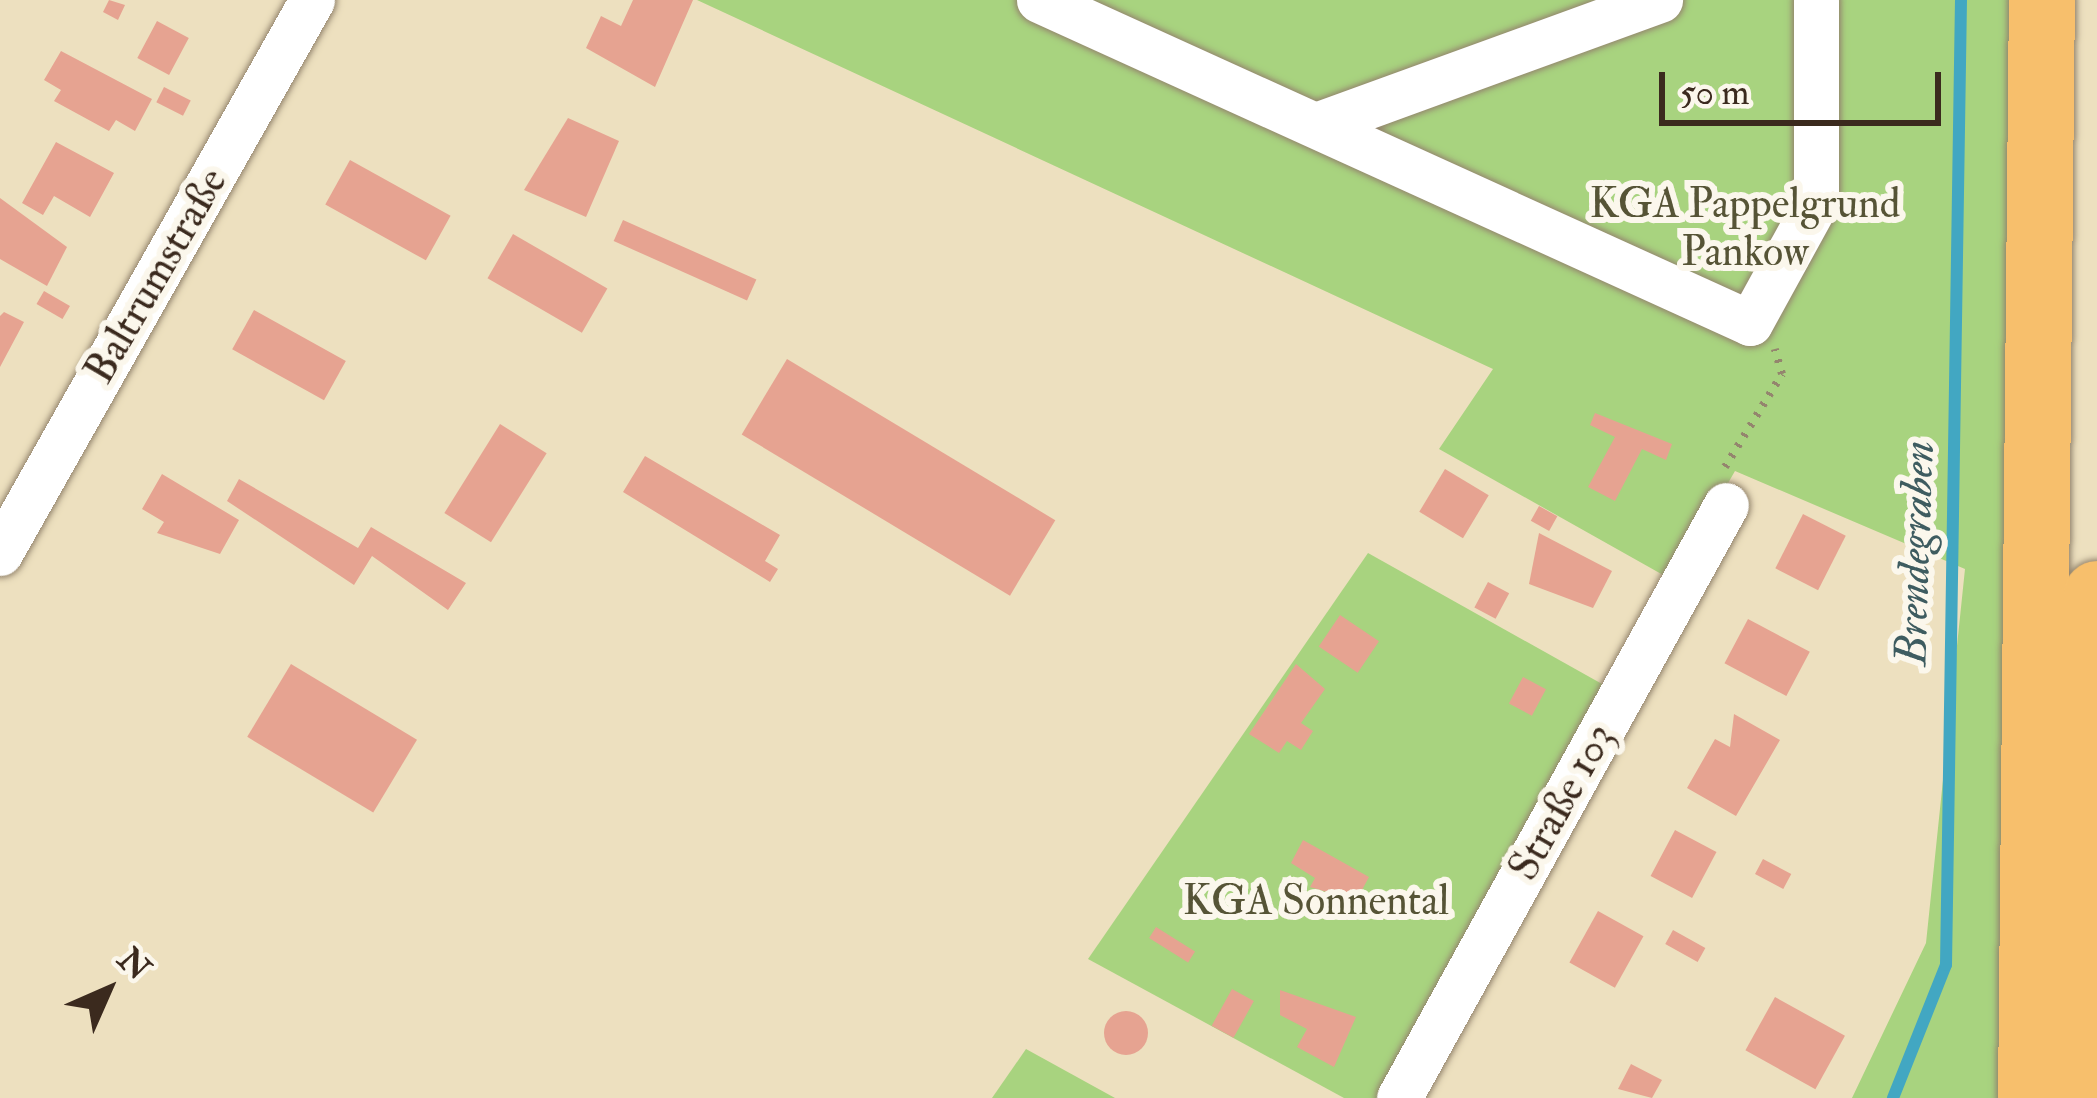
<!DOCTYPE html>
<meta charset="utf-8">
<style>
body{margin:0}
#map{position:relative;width:2097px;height:1098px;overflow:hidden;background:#ede0bf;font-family:"IM FELL Double Pica",serif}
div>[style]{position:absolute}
.green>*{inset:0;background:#a8d37f}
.stream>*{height:12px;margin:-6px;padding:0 6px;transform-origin:6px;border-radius:6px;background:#42a7c2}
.building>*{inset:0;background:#e6a391;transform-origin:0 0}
.round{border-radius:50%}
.path>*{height:8px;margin-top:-4px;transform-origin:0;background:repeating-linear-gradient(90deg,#94856e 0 3px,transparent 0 12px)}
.roads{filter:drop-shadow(0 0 3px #94856e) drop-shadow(0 0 3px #94856e)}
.minor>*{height:45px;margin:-22.5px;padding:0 22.5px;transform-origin:22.5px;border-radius:22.5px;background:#fff}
.highway>*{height:66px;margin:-33px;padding:0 33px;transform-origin:33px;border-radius:33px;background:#f7bf6c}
span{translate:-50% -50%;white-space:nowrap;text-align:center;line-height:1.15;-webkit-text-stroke:12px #fbf7ec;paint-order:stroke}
.park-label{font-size:42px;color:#565436}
.street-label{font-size:42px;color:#3b2a1e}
.water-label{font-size:45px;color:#3e5c60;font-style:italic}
.north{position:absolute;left:48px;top:930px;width:120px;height:120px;-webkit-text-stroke:9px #fbf7ec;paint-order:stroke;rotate:45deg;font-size:33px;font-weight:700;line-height:48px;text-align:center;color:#3b2a1e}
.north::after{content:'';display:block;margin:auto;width:42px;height:54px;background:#3b2a1e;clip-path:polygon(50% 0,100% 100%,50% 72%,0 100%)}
.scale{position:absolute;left:1659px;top:72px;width:282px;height:54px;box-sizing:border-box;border:6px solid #3b2a1e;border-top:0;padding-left:15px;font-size:36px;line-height:42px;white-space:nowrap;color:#3b2a1e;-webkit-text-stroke:9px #fbf7ec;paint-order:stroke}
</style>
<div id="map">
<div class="green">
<div style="clip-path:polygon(697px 0,2013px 0,2002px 1098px,1852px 1098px,1926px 943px,1965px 569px,1735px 471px,1672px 580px,1439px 449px,1493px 369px)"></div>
<div style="clip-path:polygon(1368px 553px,1611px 689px,1385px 1098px,1344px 1098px,1088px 959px)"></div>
<div style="clip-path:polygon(1026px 1049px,1115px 1098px,992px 1098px)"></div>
</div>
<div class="stream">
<div style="left:1893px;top:1098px;width:143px;rotate:-68.3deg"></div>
<div style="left:1946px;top:965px;width:965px;rotate:-89.11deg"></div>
</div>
<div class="building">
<div style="clip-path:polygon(109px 0,125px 5px,118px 20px,103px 12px)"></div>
<div style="clip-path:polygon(633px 0,693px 0,655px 87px,586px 48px,601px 16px,621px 26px)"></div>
<div style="left:157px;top:21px;width:36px;height:42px;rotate:28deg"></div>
<div style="clip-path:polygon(61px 51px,152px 99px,135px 131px,116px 120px,109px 131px,54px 101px,61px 90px,44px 80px)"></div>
<div style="left:164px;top:87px;width:30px;height:17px;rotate:27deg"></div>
<div style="clip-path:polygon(568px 118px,619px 141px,586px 217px,524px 190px)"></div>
<div style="clip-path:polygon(56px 142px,114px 173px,90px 217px,54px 196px,43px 215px,22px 203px)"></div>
<div style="left:350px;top:160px;width:115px;height:51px;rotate:29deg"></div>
<div style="clip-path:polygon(0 198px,67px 247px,47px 286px,0 259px)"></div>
<div style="left:623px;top:220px;width:146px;height:23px;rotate:24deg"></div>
<div style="left:513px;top:234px;width:109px;height:51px;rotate:30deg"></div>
<div style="left:44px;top:291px;width:30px;height:15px;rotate:30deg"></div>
<div style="left:254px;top:310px;width:105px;height:45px;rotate:29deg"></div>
<div style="clip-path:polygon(4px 312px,24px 322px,0 367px,0 316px)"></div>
<div style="left:787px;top:359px;width:313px;height:88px;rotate:31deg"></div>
<div style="clip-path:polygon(1595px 413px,1672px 444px,1666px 460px,1642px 449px,1615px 501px,1588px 487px,1615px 437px,1590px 425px)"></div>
<div style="left:500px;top:424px;width:55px;height:105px;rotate:32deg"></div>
<div style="clip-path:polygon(645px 456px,780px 535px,765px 561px,778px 569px,770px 582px,623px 492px)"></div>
<div style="left:1445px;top:469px;width:51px;height:50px;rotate:31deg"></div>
<div style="clip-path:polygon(162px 474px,239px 520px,220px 554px,157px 533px,164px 522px,142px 509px)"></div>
<div style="clip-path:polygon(239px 479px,358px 548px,371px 527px,466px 583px,448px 610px,372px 556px,354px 585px,227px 501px)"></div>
<div style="left:1539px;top:506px;width:21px;height:17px;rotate:29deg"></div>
<div style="left:1803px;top:514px;width:48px;height:61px;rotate:27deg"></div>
<div style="clip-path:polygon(1539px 533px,1612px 571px,1593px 608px,1529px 584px)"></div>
<div style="left:1488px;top:582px;width:24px;height:29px;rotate:28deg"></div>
<div style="left:1340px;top:615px;width:47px;height:38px;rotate:34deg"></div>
<div style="left:1748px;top:619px;width:70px;height:50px;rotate:28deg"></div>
<div style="left:291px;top:664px;width:147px;height:85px;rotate:31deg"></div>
<div style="clip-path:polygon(1296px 664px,1325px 689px,1301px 723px,1313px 731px,1301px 750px,1287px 741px,1279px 753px,1249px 734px)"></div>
<div style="left:1523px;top:677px;width:26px;height:30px;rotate:28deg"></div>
<div style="clip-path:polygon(1734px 714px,1780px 740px,1736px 816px,1687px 788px,1715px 739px,1730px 747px)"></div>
<div style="left:1675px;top:830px;width:47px;height:52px;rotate:28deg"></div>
<div style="clip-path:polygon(1303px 840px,1369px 877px,1356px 901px,1310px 887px,1315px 878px,1291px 863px)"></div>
<div style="left:1763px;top:859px;width:32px;height:17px;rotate:28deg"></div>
<div style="left:1598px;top:911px;width:52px;height:59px;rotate:29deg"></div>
<div style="left:1156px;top:927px;width:46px;height:13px;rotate:32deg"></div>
<div style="left:1673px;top:930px;width:37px;height:16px;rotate:29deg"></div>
<div style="left:1232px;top:989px;width:25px;height:42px;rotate:29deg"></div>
<div style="clip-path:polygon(1280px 990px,1356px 1017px,1334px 1067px,1297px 1047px,1307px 1029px,1280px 1015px)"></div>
<div style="left:1775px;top:997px;width:80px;height:61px;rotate:29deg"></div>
<div class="round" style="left:1104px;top:1011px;width:44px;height:44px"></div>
<div style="clip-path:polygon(1631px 1064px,1662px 1080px,1652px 1098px,1618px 1089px)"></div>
</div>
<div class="path">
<div style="left:1725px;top:467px;width:109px;rotate:-58.5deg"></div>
<div style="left:1782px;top:374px;width:26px;rotate:-106deg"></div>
</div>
<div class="roads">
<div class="minor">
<div style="left:1039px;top:0;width:781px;rotate:24.43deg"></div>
<div style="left:1750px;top:323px;width:137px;rotate:-61.2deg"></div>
<div style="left:1816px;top:203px;width:203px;rotate:-90deg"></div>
<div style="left:1319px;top:124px;width:363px;rotate:-20deg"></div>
<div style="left:0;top:553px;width:635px;rotate:-60.57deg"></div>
<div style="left:1399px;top:1098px;width:677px;rotate:-61.13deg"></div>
</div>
<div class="highway">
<div style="left:2031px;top:1098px;width:1098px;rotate:-89.43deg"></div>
<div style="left:2093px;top:1098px;width:504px;rotate:-89.55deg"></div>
</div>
</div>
<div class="park-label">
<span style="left:1745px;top:228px">KGA Pappelgrund<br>Pankow</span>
<span style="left:1316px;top:901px">KGA Sonnental</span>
</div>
<div class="street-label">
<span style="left:156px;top:276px;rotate:-60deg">Baltrumstraße</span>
<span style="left:1562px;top:802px;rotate:-61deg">Straße 103</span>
</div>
<div class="water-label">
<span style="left:1916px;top:553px;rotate:-88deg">Brendegraben</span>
</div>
<div class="north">N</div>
<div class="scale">50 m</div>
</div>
